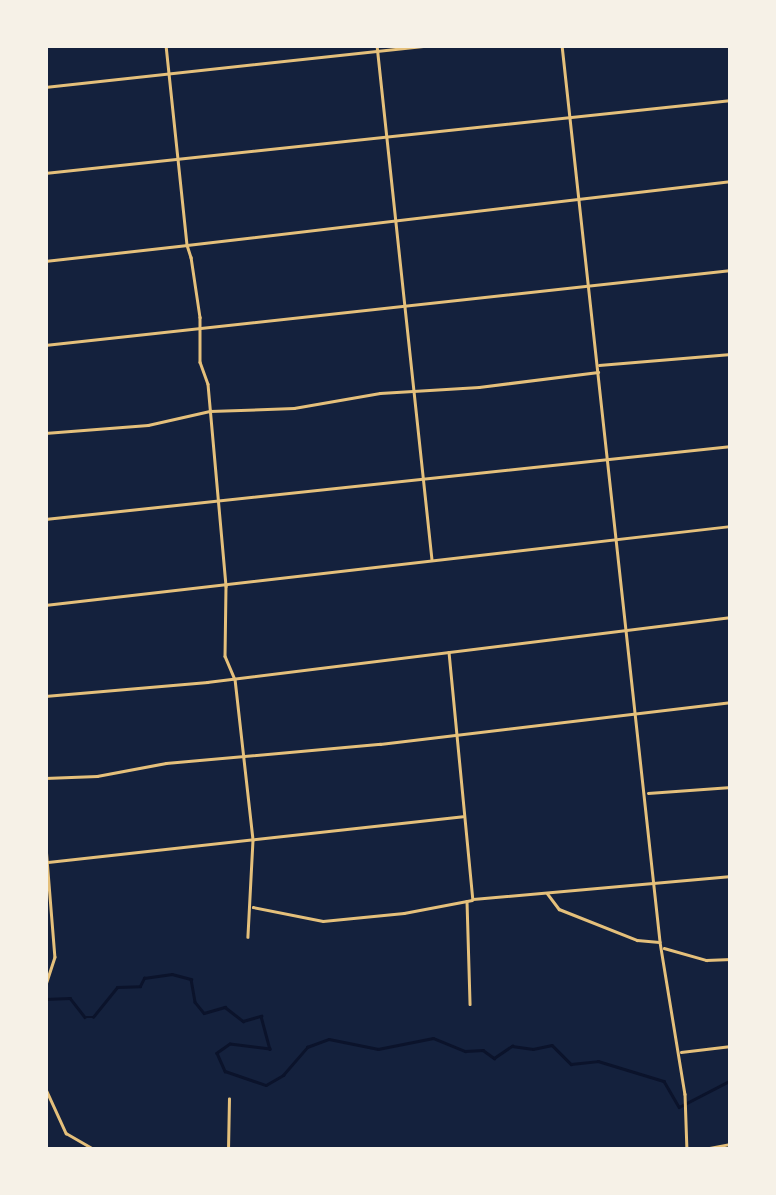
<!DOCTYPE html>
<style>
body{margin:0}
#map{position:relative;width:776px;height:1195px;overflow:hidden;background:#14213d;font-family:Arial,sans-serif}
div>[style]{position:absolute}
.stream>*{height:2.5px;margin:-1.25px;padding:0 1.25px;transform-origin:1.25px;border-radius:1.25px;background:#0b132b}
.minor>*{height:2.5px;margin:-1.25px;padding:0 1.25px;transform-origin:1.25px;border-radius:1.25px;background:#e5c07b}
span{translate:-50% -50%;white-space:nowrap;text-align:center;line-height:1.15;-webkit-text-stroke:8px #f6f1e7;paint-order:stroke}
.frame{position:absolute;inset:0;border:48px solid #f6f1e7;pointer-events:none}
</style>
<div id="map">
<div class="stream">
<div style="left:45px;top:999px;width:25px;rotate:-2deg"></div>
<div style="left:70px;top:998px;width:24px;rotate:52deg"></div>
<div style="left:85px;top:1017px;width:8px"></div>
<div style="left:93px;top:1017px;width:38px;rotate:-51deg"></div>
<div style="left:117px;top:987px;width:23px;rotate:-2deg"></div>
<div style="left:140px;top:986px;width:9px;rotate:-63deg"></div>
<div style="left:144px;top:978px;width:28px;rotate:-8deg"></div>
<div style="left:172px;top:974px;width:20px;rotate:15deg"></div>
<div style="left:191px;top:979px;width:23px;rotate:80deg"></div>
<div style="left:195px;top:1002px;width:14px;rotate:51deg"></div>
<div style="left:204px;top:1013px;width:22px;rotate:-16deg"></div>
<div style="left:225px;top:1007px;width:23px;rotate:38deg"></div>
<div style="left:243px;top:1021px;width:19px;rotate:-16deg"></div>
<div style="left:261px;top:1016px;width:34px;rotate:75deg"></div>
<div style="left:270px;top:1049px;width:40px;rotate:-172.9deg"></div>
<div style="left:230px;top:1044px;width:16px;rotate:145deg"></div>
<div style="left:217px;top:1053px;width:20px;rotate:66deg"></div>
<div style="left:225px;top:1071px;width:43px;rotate:18.9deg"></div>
<div style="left:266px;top:1085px;width:20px;rotate:-30deg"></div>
<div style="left:283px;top:1075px;width:37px;rotate:-49deg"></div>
<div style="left:307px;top:1047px;width:23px;rotate:-20deg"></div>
<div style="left:329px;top:1039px;width:50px;rotate:11.5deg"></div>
<div style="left:378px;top:1049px;width:56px;rotate:-11.3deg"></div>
<div style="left:433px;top:1038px;width:35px;rotate:22deg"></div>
<div style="left:465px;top:1051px;width:18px;rotate:-3deg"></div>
<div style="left:483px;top:1050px;width:14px;rotate:36deg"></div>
<div style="left:494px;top:1058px;width:22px;rotate:-34deg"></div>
<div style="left:512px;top:1046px;width:21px;rotate:8deg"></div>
<div style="left:533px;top:1049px;width:19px;rotate:-12deg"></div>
<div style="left:552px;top:1045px;width:27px;rotate:45deg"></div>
<div style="left:571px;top:1064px;width:27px;rotate:-6deg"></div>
<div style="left:598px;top:1061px;width:69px;rotate:16.9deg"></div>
<div style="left:664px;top:1081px;width:30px;rotate:60deg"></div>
<div style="left:679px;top:1107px;width:59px;rotate:-27.4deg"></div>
</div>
<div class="minor">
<div style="left:166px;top:45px;width:201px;rotate:84deg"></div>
<div style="left:187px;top:245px;width:548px;rotate:-6.71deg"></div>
<div style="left:377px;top:45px;width:518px;rotate:83.9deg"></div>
<div style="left:562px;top:45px;width:902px;rotate:83.76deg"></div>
<div style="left:660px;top:942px;width:154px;rotate:80.7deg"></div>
<div style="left:685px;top:1094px;width:56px;rotate:88deg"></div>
<div style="left:45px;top:87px;width:387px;rotate:-6.2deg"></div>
<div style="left:45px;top:173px;width:690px;rotate:-6.07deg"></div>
<div style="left:45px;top:261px;width:143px;rotate:-6.4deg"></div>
<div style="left:187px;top:245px;width:13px;rotate:72deg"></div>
<div style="left:191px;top:257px;width:61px;rotate:81.5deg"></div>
<div style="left:200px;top:317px;width:45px;rotate:90deg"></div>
<div style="left:200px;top:362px;width:23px;rotate:70deg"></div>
<div style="left:208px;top:384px;width:203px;rotate:84.9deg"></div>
<div style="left:226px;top:586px;width:70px;rotate:90.8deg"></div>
<div style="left:225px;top:656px;width:25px;rotate:67deg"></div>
<div style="left:235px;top:679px;width:162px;rotate:83.6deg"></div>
<div style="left:253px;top:840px;width:97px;rotate:93deg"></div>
<div style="left:45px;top:345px;width:690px;rotate:-6.24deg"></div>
<div style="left:599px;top:365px;width:132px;rotate:-4.8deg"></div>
<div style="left:45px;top:433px;width:103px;rotate:-4.4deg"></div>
<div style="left:148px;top:425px;width:64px;rotate:-12.7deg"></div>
<div style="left:210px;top:411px;width:84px;rotate:-2deg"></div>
<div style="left:294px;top:408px;width:87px;rotate:-9.9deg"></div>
<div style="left:380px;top:393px;width:99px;rotate:-3.5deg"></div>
<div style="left:479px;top:387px;width:120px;rotate:-7.2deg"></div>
<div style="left:45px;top:519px;width:690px;rotate:-6.07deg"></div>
<div style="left:45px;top:605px;width:691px;rotate:-6.57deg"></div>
<div style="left:449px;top:652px;width:248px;rotate:84.5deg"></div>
<div style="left:473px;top:899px;width:259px;rotate:-5.1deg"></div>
<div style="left:45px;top:696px;width:163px;rotate:-4.9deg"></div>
<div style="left:207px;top:682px;width:528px;rotate:-7.07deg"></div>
<div style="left:45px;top:778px;width:52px;rotate:-2.2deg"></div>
<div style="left:97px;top:776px;width:70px;rotate:-10.7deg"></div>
<div style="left:166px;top:763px;width:215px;rotate:-5.1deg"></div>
<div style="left:380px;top:744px;width:354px;rotate:-6.8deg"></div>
<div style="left:648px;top:793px;width:83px;rotate:-4.1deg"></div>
<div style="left:45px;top:834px;width:123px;rotate:85.4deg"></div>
<div style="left:55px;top:957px;width:33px;rotate:108deg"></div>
<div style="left:48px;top:862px;width:417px;rotate:-6.3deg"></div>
<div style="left:547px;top:893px;width:20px;rotate:53deg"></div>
<div style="left:559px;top:909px;width:84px;rotate:21.7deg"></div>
<div style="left:637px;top:940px;width:22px;rotate:5deg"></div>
<div style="left:467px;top:901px;width:103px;rotate:88.3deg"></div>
<div style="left:253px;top:907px;width:71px;rotate:11.3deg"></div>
<div style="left:323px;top:921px;width:81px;rotate:-5.6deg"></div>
<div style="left:404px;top:913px;width:69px;rotate:-10.8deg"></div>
<div style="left:664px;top:948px;width:44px;rotate:15.9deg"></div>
<div style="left:706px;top:960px;width:25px;rotate:-2deg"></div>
<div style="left:681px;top:1052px;width:50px;rotate:-6.8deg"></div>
<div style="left:45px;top:1087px;width:51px;rotate:65.5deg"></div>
<div style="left:66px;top:1133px;width:34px;rotate:30deg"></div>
<div style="left:228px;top:1150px;width:51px;rotate:-88.9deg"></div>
<div style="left:699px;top:1150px;width:33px;rotate:-11deg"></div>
</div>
<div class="frame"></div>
</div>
